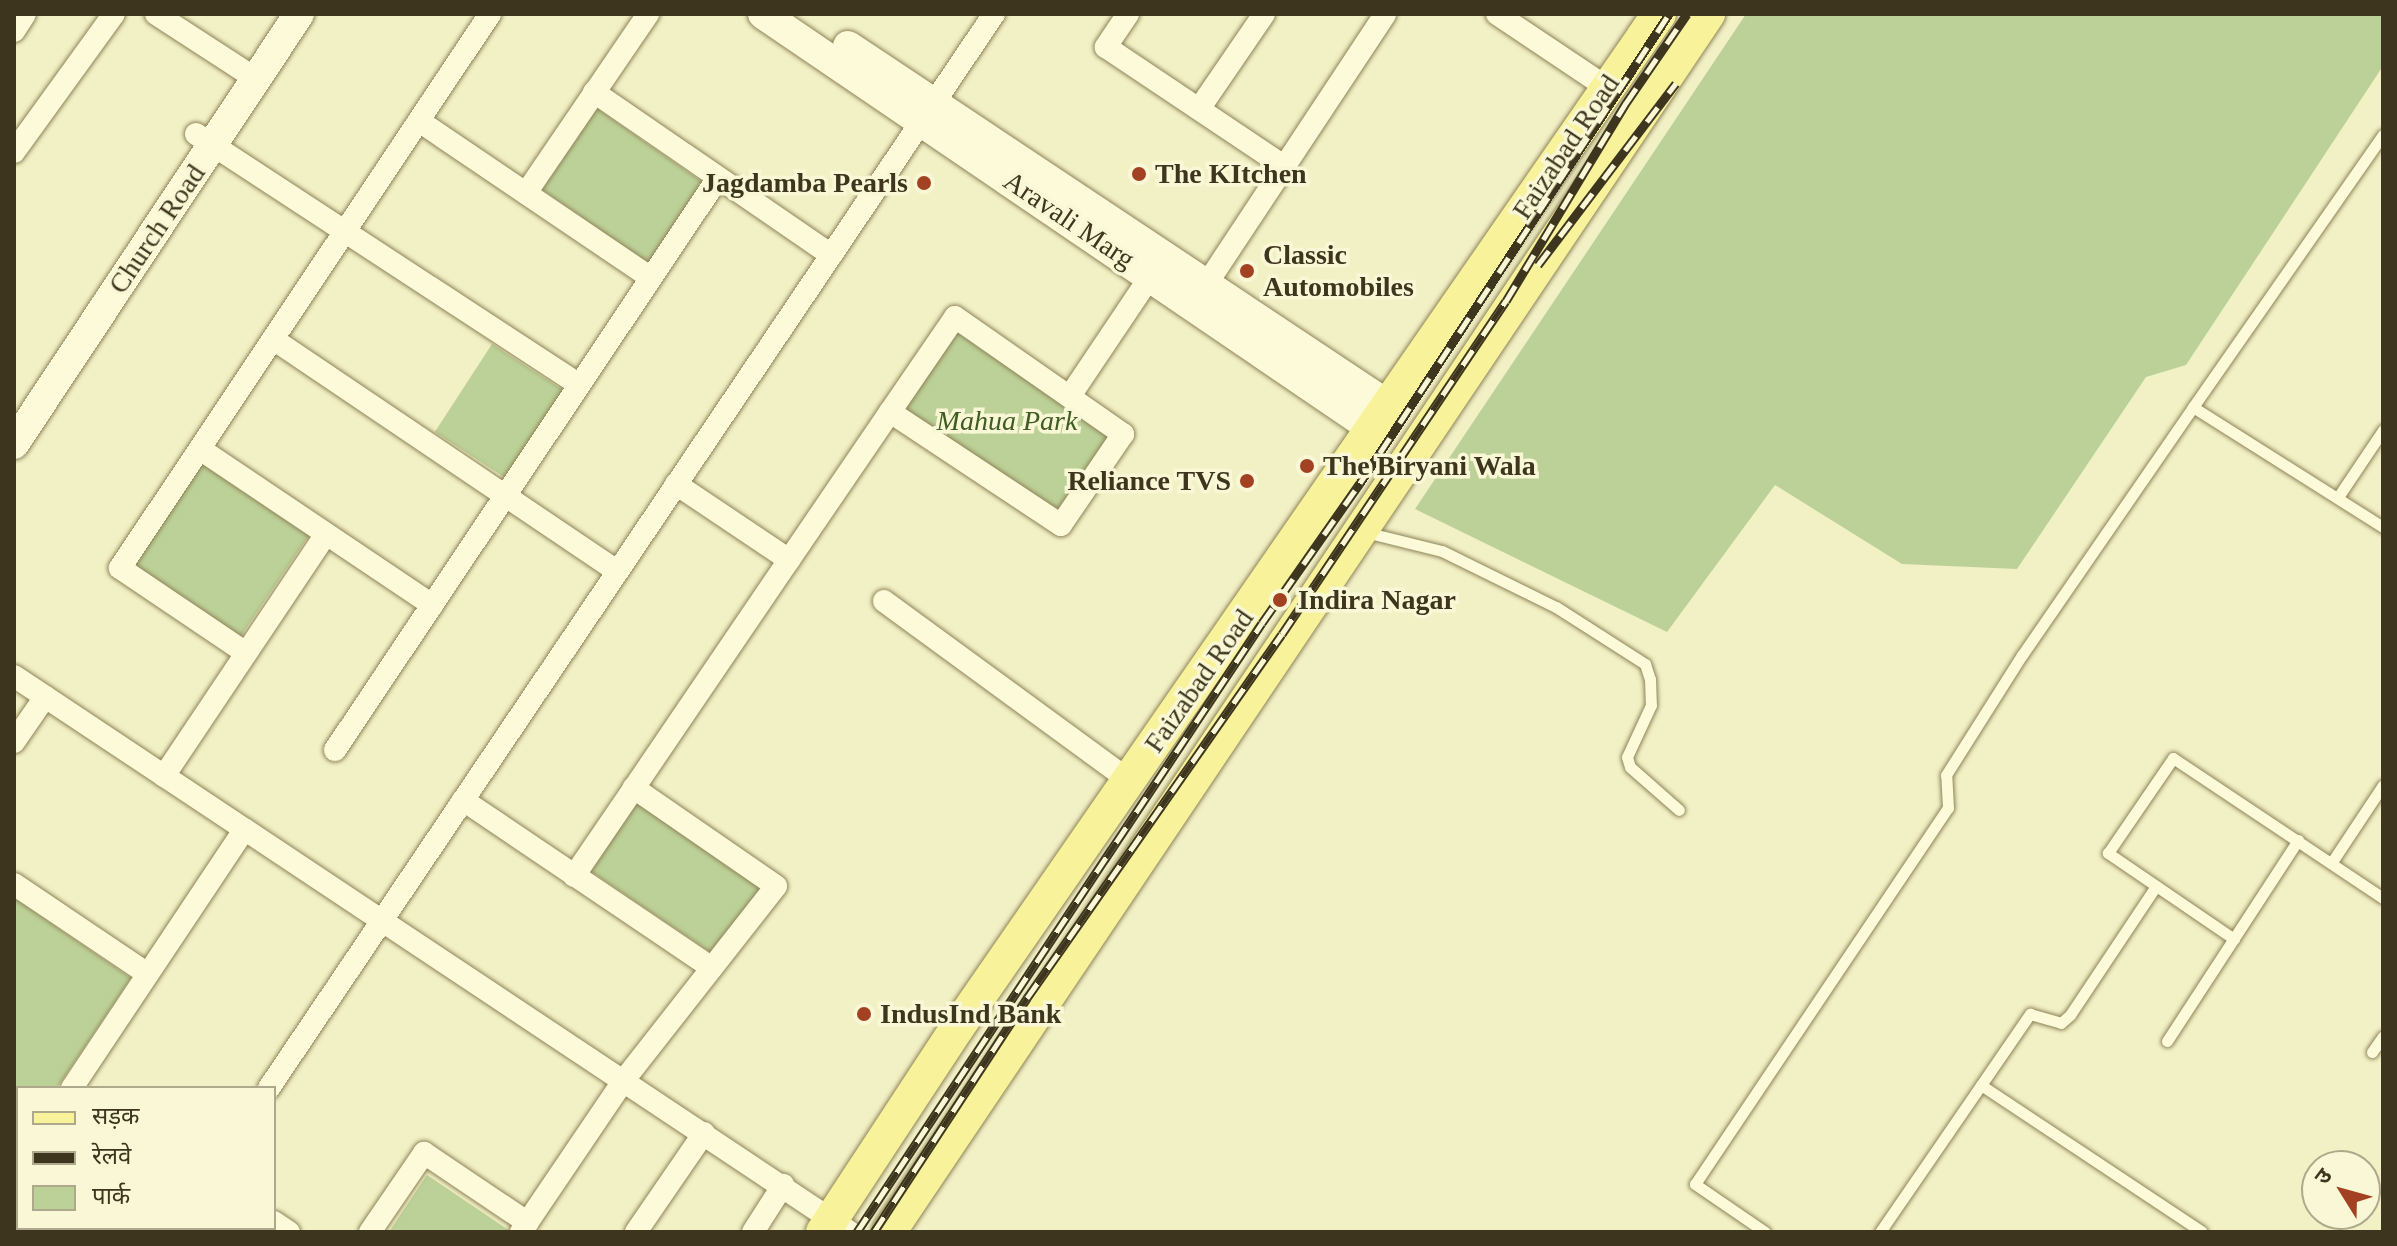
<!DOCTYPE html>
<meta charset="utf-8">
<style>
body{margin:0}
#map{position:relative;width:2397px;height:1246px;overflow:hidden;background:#f2f0c5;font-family:"Times New Roman","Noto Sans Devanagari",serif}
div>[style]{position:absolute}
.green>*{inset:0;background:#bcd197;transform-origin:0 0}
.roads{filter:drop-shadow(0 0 2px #8f8359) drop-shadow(0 0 2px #8f8359)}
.lane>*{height:11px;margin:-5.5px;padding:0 5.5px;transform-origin:5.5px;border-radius:5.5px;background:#fcfad9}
.street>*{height:22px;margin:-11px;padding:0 11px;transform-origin:11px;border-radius:11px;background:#fcfad9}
.secondary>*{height:30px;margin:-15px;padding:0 15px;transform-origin:15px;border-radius:15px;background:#fcfad9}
.primary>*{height:34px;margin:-17px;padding:0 17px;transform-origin:17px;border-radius:17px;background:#f8f29a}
.rail>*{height:9px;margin-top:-4.5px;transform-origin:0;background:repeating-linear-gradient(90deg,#f9f7d5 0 18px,#3e351e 0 36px);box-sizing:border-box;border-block:2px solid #3e351e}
.dots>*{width:22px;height:22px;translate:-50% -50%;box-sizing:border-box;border:4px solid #f9f7d5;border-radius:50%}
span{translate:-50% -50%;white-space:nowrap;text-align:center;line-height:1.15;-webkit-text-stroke:7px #f9f7d5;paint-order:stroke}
.street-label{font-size:28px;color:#3e351e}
.poi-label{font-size:28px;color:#3e351e;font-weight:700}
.left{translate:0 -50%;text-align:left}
.right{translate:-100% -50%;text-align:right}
.park-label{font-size:28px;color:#3f5c23;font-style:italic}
.frame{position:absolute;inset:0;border:16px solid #3e351e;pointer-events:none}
.legend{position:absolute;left:16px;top:1086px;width:260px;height:144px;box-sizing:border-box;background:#f9f7d5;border:2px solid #aea98c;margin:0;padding:10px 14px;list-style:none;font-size:24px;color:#3e351e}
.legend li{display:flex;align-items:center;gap:16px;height:40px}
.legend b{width:40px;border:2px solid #aea98c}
.north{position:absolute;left:2301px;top:1150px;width:80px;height:80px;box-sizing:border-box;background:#f9f7d5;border:2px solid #aea98c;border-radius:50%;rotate:307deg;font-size:22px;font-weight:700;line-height:32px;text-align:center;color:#3e351e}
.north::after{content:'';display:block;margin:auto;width:28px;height:36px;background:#a34223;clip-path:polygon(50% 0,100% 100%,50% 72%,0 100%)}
</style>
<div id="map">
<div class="green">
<div style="clip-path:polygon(1746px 14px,2383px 14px,2383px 66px,2186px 365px,2146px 377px,2017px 569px,1902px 564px,1775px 485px,1667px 632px,1415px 509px)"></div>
<div style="left:595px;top:107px;width:133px;height:98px;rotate:35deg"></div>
<div style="left:956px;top:331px;width:187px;height:93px;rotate:34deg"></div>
<div style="left:492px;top:344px;width:85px;height:105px;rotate:33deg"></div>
<div style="left:202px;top:463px;width:129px;height:122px;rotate:34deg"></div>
<div style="left:636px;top:803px;width:151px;height:82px;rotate:34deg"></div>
<div style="clip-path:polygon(14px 898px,131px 978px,57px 1088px,18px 1088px,18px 1137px,14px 1134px)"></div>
<div style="clip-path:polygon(427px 1175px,510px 1231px,509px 1232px,389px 1232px)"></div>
</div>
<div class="roads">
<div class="lane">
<div style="left:2193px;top:407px;width:332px;rotate:-55.1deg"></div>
<div style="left:2338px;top:497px;width:81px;rotate:-56.1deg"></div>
<div style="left:1365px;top:532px;width:79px;rotate:13.9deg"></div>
<div style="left:1442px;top:551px;width:127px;rotate:26.2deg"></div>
<div style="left:1556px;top:607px;width:106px;rotate:32.6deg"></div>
<div style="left:1645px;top:664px;width:16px;rotate:72deg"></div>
<div style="left:1650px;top:679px;width:26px;rotate:88deg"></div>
<div style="left:1651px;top:705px;width:57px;rotate:114.8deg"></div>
<div style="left:1627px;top:757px;width:10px;rotate:73deg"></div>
<div style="left:1630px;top:767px;width:65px;rotate:41.3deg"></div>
<div style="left:2332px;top:862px;width:92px;rotate:-56.5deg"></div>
<div style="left:2234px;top:939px;width:153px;rotate:-145.7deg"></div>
<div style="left:2108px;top:853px;width:115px;rotate:-55.6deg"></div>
<div style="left:2173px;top:758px;width:252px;rotate:33.7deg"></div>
<div style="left:2167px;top:1041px;width:240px;rotate:-56.9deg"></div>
<div style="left:2372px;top:1052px;width:19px;rotate:-55deg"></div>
<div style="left:1981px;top:1085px;width:265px;rotate:33.6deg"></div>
<div style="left:1765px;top:1232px;width:85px;rotate:-145.6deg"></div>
<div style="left:1695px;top:1184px;width:453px;rotate:-56.1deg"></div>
<div style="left:1948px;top:808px;width:33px;rotate:-93deg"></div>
<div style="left:1946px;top:775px;width:142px;rotate:-57.7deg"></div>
<div style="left:2022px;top:655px;width:301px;rotate:-55.4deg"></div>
<div style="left:2193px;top:407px;width:225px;rotate:32.3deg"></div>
<div style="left:1880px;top:1232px;width:265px;rotate:-55.5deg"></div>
<div style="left:2030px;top:1014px;width:32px;rotate:16deg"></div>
<div style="left:2061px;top:1023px;width:12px;rotate:-42deg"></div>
<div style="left:2070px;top:1015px;width:155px;rotate:-56.3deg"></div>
</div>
<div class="street">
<div style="left:156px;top:14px;width:119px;rotate:33deg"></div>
<div style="left:1128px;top:14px;width:40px;rotate:124deg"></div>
<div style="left:1106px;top:47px;width:214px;rotate:33.8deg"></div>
<div style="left:1497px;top:14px;width:131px;rotate:33.8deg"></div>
<div style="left:14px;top:31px;width:20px;rotate:-57deg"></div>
<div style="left:594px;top:92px;width:288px;rotate:34.5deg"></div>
<div style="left:1199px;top:109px;width:115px;rotate:-55.6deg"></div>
<div style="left:419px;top:121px;width:280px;rotate:34.1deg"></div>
<div style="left:196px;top:134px;width:458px;rotate:33.2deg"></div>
<div style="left:14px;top:152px;width:170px;rotate:-54.1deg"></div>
<div style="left:526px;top:193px;width:217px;rotate:-55.7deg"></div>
<div style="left:1198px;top:297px;width:339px;rotate:-56.5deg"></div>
<div style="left:273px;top:339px;width:415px;rotate:34deg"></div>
<div style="left:1070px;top:396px;width:158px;rotate:-56.1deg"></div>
<div style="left:200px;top:449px;width:280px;rotate:33.9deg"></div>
<div style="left:676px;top:484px;width:136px;rotate:33.9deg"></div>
<div style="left:884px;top:601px;width:305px;rotate:36.2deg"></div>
<div style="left:246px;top:653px;width:152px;rotate:-146deg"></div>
<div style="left:120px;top:568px;width:666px;rotate:-56.26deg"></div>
<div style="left:14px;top:676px;width:1004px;rotate:33.63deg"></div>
<div style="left:14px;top:742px;width:55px;rotate:-55.4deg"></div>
<div style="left:335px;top:750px;width:688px;rotate:-56.19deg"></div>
<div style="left:164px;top:776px;width:291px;rotate:-56.2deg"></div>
<div style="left:463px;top:800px;width:300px;rotate:34deg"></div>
<div style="left:574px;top:876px;width:107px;rotate:-55.7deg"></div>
<div style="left:634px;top:788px;width:276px;rotate:-55.8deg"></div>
<div style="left:789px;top:560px;width:179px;rotate:-55.7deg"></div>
<div style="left:890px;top:412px;width:115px;rotate:-55.6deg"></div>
<div style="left:955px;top:317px;width:205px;rotate:34.9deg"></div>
<div style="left:1123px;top:434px;width:110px;rotate:124.3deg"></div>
<div style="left:1061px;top:525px;width:205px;rotate:-146.5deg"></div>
<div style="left:14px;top:884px;width:161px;rotate:33.9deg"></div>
<div style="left:72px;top:1088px;width:311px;rotate:-56.3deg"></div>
<div style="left:269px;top:1088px;width:1296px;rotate:-55.98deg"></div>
<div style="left:14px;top:1149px;width:5px;rotate:37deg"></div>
<div style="left:14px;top:1174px;width:7px;rotate:-56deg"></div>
<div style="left:274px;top:1222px;width:18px;rotate:34deg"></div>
<div style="left:174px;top:1232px;width:4px;rotate:-63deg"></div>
<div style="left:370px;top:1232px;width:96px;rotate:-55.6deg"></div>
<div style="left:424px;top:1153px;width:125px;rotate:33.9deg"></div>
<div style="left:521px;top:1232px;width:184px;rotate:-55.9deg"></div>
<div style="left:624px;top:1080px;width:246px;rotate:-51.9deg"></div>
<div style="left:776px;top:886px;width:173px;rotate:-145.4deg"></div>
<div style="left:636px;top:1232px;width:120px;rotate:-55.5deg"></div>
<div style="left:753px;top:1232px;width:56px;rotate:-57.4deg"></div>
</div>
<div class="secondary">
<div style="left:763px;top:14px;width:738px;rotate:34.23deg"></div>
<div style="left:848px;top:46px;width:650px;rotate:33.64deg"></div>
<div style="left:14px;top:444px;width:516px;rotate:-56.46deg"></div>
</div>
<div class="primary">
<div style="left:823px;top:1232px;width:244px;rotate:-56.7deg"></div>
<div style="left:957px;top:1028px;width:1233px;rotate:-55.3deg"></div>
<div style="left:889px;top:1232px;width:1468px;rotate:-56.08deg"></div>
</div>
</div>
<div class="rail">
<div style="left:1538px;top:265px;width:228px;rotate:-52.8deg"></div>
<div style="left:857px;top:1232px;width:731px;rotate:-56.38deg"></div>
<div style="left:1262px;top:623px;width:171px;rotate:-55deg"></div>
<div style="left:1360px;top:483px;width:562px;rotate:-56.62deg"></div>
<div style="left:874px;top:1232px;width:280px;rotate:-56.8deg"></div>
<div style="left:1027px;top:998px;width:444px;rotate:-55deg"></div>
<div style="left:1282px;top:634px;width:401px;rotate:-56.1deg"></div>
<div style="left:1506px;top:301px;width:232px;rotate:-58.8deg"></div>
<div style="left:1626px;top:103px;width:108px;rotate:-55.6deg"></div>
</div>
<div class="dots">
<div style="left:1139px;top:174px;background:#a34223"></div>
<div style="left:924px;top:183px;background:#a34223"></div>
<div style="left:1247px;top:271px;background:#a34223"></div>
<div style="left:1307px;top:466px;background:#a34223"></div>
<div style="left:1247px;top:481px;background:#a34223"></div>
<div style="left:1280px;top:600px;background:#a34223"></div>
<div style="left:864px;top:1014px;background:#a34223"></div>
</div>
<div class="street-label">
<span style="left:1566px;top:147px;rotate:-56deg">Faizabad Road</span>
<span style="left:1069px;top:220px;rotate:34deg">Aravali Marg</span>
<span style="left:157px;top:229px;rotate:-56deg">Church Road</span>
<span style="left:1199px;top:681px;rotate:-55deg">Faizabad Road</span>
</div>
<div class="poi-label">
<span class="left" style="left:1155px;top:174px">The KItchen</span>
<span class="right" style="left:908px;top:183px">Jagdamba Pearls</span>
<span class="left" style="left:1263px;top:271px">Classic<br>Automobiles</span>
<span class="left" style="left:1323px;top:466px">The Biryani Wala</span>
<span class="right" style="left:1231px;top:481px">Reliance TVS</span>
<span class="left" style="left:1298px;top:600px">Indira Nagar</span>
<span class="left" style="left:880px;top:1014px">IndusInd Bank</span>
</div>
<div class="park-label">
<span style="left:1007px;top:421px">Mahua Park</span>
</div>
<div class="frame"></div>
<ul class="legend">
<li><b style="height:10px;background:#f8f29a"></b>सड़क</li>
<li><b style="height:10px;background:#3e351e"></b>रेलवे</li>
<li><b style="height:22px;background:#bcd197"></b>पार्क</li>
</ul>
<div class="north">उ</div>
</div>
